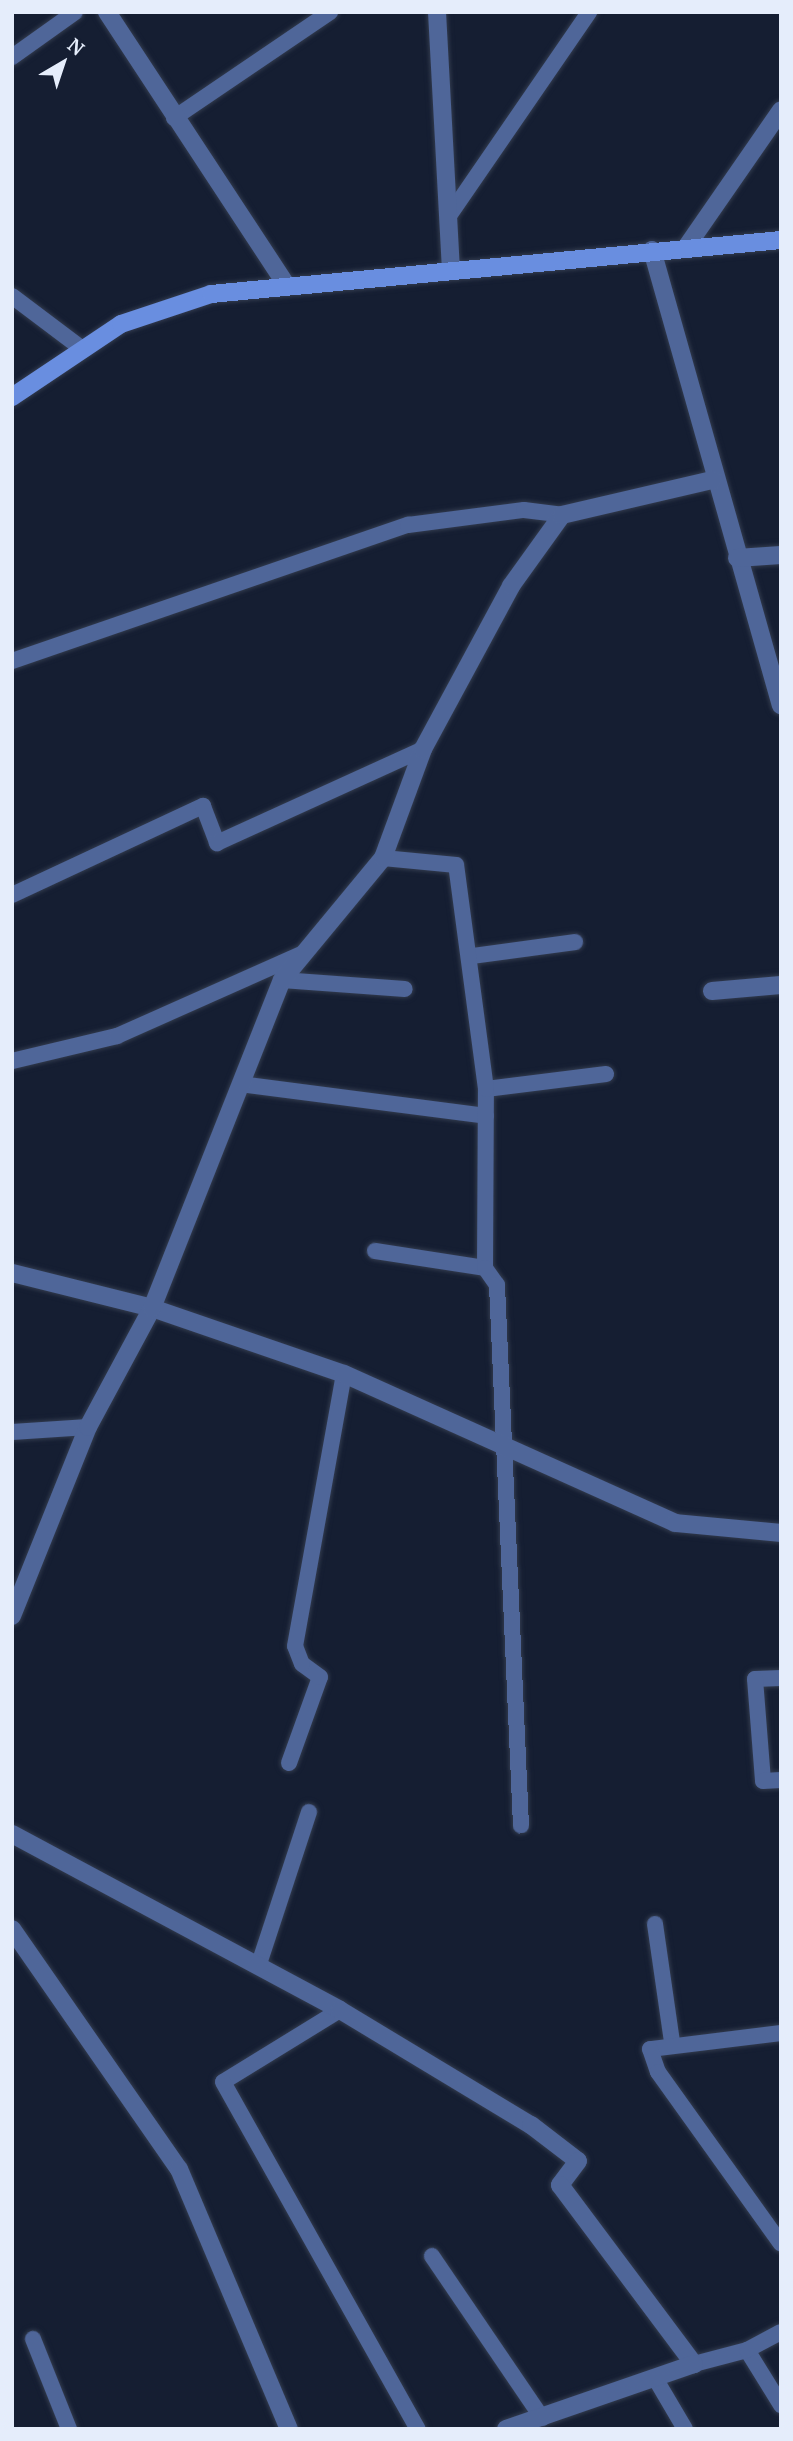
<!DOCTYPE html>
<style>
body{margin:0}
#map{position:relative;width:793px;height:2441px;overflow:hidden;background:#151e32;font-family:"PT Serif",serif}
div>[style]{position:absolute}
.roads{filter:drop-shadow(0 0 2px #323b4e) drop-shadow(0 0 2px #323b4e)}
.lane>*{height:16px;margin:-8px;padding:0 8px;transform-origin:8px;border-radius:8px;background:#4f6699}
.street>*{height:18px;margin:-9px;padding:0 9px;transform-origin:9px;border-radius:9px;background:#4f6699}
.secondary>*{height:18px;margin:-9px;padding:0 9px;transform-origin:9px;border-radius:9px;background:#698ee0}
span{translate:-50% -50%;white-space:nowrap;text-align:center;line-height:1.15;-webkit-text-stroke:5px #151e32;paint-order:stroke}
.frame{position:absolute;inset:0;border:14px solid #e5edfb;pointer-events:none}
.north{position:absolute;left:28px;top:28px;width:70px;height:70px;-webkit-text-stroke:5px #151e32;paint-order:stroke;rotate:39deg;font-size:19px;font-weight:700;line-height:28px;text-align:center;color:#e5edfb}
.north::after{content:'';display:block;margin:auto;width:24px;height:32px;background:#e5edfb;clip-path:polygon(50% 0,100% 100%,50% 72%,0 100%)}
</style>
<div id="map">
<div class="roads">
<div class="lane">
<div style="left:12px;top:57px;width:77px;rotate:-35.5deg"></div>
<div style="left:174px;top:118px;width:189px;rotate:-34.2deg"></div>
<div style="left:451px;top:213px;width:244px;rotate:-55.5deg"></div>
<div style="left:12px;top:296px;width:86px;rotate:37deg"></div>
<div style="left:12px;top:661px;width:419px;rotate:-19deg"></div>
<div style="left:408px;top:525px;width:117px;rotate:-7.4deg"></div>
<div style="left:524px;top:510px;width:38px;rotate:7deg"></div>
<div style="left:12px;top:895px;width:211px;rotate:-25deg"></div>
<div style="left:203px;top:806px;width:40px;rotate:69deg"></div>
<div style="left:217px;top:843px;width:226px;rotate:-24.5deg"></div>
<div style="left:472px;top:956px;width:104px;rotate:-7.7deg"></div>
<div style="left:282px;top:980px;width:123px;rotate:4.2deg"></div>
<div style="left:12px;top:1061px;width:108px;rotate:-13.4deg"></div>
<div style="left:117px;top:1036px;width:201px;rotate:-24deg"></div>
<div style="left:240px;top:1084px;width:248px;rotate:7.4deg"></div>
<div style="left:486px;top:1089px;width:121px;rotate:-7.1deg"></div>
<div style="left:375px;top:1251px;width:111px;rotate:8.8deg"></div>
<div style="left:485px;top:1268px;width:179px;rotate:-89.7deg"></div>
<div style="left:486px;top:1089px;width:226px;rotate:-97.6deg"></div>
<div style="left:456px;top:865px;width:73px;rotate:-174.5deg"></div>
<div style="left:485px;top:1268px;width:21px;rotate:55deg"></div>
<div style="left:497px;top:1285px;width:541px;rotate:87.46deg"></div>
<div style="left:12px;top:1432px;width:76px;rotate:-3.8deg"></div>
<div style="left:781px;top:1678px;width:26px;rotate:178deg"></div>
<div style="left:755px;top:1679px;width:102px;rotate:85.5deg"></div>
<div style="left:763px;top:1781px;width:18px;rotate:-3deg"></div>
<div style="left:289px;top:1763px;width:91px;rotate:-70.2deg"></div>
<div style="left:320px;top:1677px;width:22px;rotate:-144deg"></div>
<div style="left:302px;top:1664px;width:19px;rotate:-111deg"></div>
<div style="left:295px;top:1646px;width:276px;rotate:-79.8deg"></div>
<div style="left:655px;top:1924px;width:119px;rotate:81.8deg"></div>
<div style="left:259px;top:1964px;width:160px;rotate:-71.8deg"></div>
<div style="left:340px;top:2010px;width:137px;rotate:148.4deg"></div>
<div style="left:223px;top:2082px;width:398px;rotate:60.7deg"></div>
<div style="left:781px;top:2033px;width:132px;rotate:173deg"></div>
<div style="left:650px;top:2049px;width:24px;rotate:71deg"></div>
<div style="left:658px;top:2072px;width:211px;rotate:54.4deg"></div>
<div style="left:432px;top:2256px;width:196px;rotate:55.8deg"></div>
<div style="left:33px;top:2339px;width:97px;rotate:68.2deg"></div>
<div style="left:747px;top:2350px;width:65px;rotate:58.3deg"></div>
<div style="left:694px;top:2364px;width:55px;rotate:-14.8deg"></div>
<div style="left:747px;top:2350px;width:38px;rotate:-28deg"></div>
<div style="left:655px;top:2378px;width:59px;rotate:59.5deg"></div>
</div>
<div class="street">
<div style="left:107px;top:12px;width:326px;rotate:56.7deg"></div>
<div style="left:437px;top:12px;width:255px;rotate:86.9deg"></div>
<div style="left:687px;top:246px;width:165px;rotate:-55.3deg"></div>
<div style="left:652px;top:250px;width:473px;rotate:74.2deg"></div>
<div style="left:737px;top:558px;width:44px;rotate:-3.9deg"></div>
<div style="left:712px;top:991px;width:69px;rotate:-5deg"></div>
<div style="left:12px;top:1273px;width:144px;rotate:14deg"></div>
<div style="left:152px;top:1308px;width:203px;rotate:19deg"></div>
<div style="left:344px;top:1374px;width:363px;rotate:24.2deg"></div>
<div style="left:675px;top:1523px;width:106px;rotate:5.4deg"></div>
<div style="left:12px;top:1616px;width:204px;rotate:-68.1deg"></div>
<div style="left:88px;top:1427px;width:135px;rotate:-61.7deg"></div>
<div style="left:152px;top:1308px;width:353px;rotate:-68.4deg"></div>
<div style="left:282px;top:980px;width:158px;rotate:-50.4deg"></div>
<div style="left:383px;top:858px;width:116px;rotate:-69.8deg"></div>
<div style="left:423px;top:749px;width:185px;rotate:-61.6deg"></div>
<div style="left:511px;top:586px;width:87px;rotate:-54.3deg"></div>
<div style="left:562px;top:515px;width:155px;rotate:-13.1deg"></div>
<div style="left:12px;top:1834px;width:372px;rotate:28.2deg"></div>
<div style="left:340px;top:2010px;width:223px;rotate:31.1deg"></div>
<div style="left:531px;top:2125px;width:59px;rotate:37.5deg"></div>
<div style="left:578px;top:2161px;width:30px;rotate:127deg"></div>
<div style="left:560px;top:2185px;width:224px;rotate:53.2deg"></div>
<div style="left:694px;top:2364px;width:199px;rotate:160.9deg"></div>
<div style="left:12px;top:1929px;width:292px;rotate:55.2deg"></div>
<div style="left:179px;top:2169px;width:282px;rotate:67.1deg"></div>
</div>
<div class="secondary">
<div style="left:12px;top:397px;width:131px;rotate:-33.8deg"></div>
<div style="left:121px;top:324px;width:95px;rotate:-18.4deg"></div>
<div style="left:211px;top:294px;width:573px;rotate:-5.41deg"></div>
</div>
</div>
<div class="frame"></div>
<div class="north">N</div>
</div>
